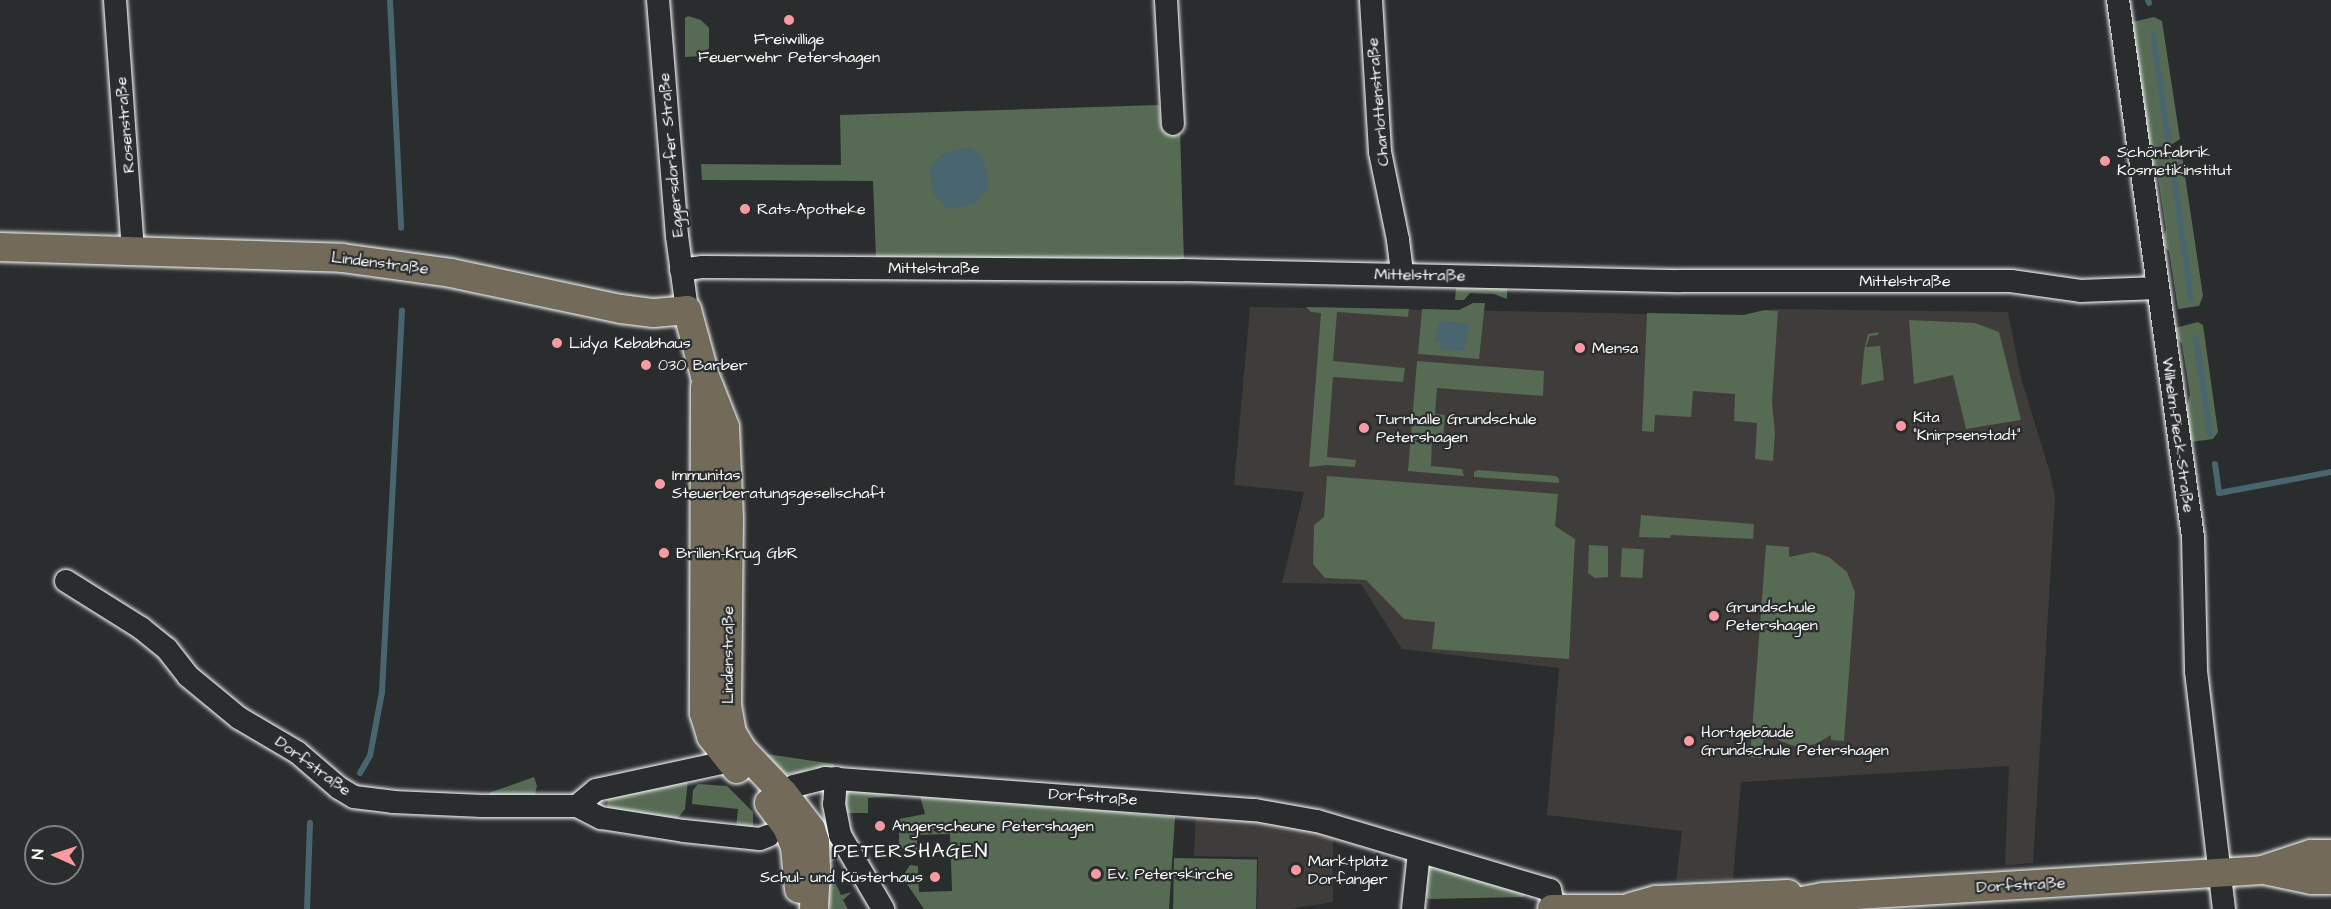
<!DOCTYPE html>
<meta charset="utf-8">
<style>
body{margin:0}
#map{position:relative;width:2331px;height:909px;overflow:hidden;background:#2a2d2e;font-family:"Architects Daughter",sans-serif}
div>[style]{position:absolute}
.built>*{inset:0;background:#3f3c3a}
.green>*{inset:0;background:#566a54;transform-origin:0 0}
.water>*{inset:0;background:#49656d}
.stream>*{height:6px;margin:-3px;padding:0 3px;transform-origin:3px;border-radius:3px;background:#49656d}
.roads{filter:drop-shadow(0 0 2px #fff) drop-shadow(0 0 2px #fff)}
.minor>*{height:22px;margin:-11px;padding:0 11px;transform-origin:11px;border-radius:11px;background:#2a2d2e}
.major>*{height:28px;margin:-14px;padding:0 14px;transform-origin:14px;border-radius:14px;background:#726b5a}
.dots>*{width:16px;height:16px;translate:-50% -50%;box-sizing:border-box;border:3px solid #2a2d2e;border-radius:50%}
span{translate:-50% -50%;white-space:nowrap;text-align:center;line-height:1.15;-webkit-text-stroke:4.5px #2a2d2e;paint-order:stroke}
.poi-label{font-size:16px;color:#fff}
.left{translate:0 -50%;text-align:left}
.right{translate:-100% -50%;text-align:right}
.street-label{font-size:16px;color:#fff}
.quarter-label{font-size:20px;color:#fff;letter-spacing:1.5px}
.north{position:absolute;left:24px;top:825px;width:60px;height:60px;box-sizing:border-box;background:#2a2d2e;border:2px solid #7f8182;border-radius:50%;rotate:273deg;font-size:16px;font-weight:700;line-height:24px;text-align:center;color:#fff}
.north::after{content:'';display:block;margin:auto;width:21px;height:27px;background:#ff9aa2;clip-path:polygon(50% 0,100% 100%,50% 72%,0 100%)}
</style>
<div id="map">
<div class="built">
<div style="clip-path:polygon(1250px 307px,1611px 313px,1738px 318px,1775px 309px,2008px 312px,2021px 378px,2050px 473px,2055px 497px,2033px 863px,2005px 865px,2009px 766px,1741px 782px,1733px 879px,1676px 881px,1682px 831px,1547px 815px,1559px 668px,1402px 649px,1361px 584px,1282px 583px,1304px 492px,1234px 485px)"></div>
<div style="clip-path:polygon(1196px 811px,1333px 834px,1333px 902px,1289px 909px,1257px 909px,1258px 857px,1194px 856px)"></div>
</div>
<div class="green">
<div style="clip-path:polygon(688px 16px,701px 20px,709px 28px,709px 48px,702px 56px,685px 57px,685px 18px)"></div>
<div style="clip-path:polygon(2154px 17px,2162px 21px,2180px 139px,2171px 145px,2151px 148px,2146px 146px,2128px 23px)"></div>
<div style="clip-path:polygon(1159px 105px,1161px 127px,1180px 129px,1184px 262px,876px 257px,873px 181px,702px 180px,701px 164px,841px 165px,840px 115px)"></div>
<div style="clip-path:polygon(2172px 153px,2182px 156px,2203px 296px,2199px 306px,2178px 309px,2169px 251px,2160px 244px,2166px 230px,2158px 177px,2150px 172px,2148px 163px,2152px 158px)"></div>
<div style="clip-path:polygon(1507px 287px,1507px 299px,1494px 294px,1470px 293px,1464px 300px,1455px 300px,1456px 288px)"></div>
<div style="clip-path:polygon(1473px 303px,1485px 303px,1479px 359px,1418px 354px,1422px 309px,1459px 310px)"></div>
<div style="clip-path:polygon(1306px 307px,1409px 309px,1408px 317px,1337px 312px,1333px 361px,1405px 368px,1403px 382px,1333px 377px,1327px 457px,1356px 460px,1355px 467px,1327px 465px,1309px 467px,1321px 313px,1311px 312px)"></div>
<div style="clip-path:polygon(1765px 310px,1778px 311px,1772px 401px,1775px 434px,1773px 461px,1755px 459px,1757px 423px,1734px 421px,1735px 394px,1693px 391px,1691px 417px,1655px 415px,1654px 432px,1642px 431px,1647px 313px,1743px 315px)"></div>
<div style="clip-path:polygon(1909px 320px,1975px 323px,1999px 332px,2021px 420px,1966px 429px,1953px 375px,1914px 384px)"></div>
<div style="clip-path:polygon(2198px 322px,2203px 325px,2218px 432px,2213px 439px,2190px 442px,2185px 412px,2190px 395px,2182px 344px,2173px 333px,2175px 328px)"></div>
<div style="clip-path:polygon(1879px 332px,1878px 335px,1870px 336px,1866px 347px,1880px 346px,1884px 380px,1861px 385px,1864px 351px,1868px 334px)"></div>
<div style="clip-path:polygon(1417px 361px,1544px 371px,1543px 396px,1437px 388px,1435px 414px,1445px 415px,1443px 440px,1432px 440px,1431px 466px,1462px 469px,1464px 476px,1408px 471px)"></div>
<div style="clip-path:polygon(1478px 470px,1556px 476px,1559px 479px,1559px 483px,1474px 477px,1474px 472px)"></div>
<div style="clip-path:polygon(1327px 476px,1558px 494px,1555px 526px,1575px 539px,1569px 659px,1432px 649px,1435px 622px,1404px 619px,1366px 580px,1325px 578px,1313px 564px,1314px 525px,1324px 517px)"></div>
<div style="clip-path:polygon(1641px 515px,1754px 524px,1753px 539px,1671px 535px,1670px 538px,1639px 537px)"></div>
<div style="clip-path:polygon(1589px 545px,1608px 546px,1608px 577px,1595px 578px,1588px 573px)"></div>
<div style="clip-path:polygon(1766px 545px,1789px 547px,1789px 557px,1813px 552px,1829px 557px,1847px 572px,1855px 592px,1844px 741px,1831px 740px,1831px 735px,1816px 744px,1797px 747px,1780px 741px,1764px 730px,1762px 758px,1750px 757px)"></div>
<div style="left:1622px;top:548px;width:22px;height:29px;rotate:3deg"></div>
<div style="clip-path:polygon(767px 754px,834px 764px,834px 769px,812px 768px,798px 773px,782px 775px,767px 767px)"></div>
<div style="clip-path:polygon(534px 777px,537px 786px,534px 798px,491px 799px,489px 793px)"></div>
<div style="clip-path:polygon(688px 779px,685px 809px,677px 819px,611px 811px,607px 806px,608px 797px)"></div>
<div style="clip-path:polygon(698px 784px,727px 786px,753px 812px,753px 829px,736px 828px,738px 809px,692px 804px,693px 790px)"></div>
<div style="clip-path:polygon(846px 788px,920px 794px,868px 798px,868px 813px,848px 813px,844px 811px)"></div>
<div style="clip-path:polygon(929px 794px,1175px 817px,1169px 909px,924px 909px,902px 877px,910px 865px,918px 866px,919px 892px,952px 891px,950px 834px,917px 835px,917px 854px,907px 854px,899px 844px,899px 819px,925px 814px,920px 796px)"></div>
<div style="clip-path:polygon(834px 842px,843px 855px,829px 863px,829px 869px,841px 895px,852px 892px,843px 900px,848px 909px,830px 909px,824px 888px,822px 845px)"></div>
<div style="left:1174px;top:858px;width:83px;height:51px;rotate:1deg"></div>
<div style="clip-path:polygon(1432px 863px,1526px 894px,1523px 897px,1429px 899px,1425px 896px,1428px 866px)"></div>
</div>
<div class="water">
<div style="clip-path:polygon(963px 148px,972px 148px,984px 159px,989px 188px,977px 202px,954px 209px,946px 207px,933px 194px,929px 169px,942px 154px)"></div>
<div style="clip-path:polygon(1454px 321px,1469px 326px,1464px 351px,1440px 349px,1440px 342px,1434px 341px,1439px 322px)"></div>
</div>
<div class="stream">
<div style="left:390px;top:0;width:228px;rotate:87.2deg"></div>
<div style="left:2148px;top:0;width:3px;rotate:72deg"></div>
<div style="left:2153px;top:35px;width:104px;rotate:81.7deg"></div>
<div style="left:2173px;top:171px;width:128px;rotate:81.9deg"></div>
<div style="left:2196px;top:339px;width:96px;rotate:81.6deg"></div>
<div style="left:2215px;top:464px;width:29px;rotate:82deg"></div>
<div style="left:2219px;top:493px;width:114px;rotate:-10.6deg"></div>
<div style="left:360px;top:773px;width:20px;rotate:-60deg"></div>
<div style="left:370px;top:756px;width:65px;rotate:-79.4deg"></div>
<div style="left:382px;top:692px;width:382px;rotate:-87deg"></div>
<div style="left:307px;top:909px;width:86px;rotate:-88deg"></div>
</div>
<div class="roads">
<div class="minor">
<div style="left:115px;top:0;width:251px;rotate:85.9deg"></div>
<div style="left:658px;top:0;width:237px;rotate:85.4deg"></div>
<div style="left:677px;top:236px;width:75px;rotate:82.3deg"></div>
<div style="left:1166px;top:0;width:124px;rotate:86.8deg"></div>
<div style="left:1371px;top:0;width:152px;rotate:86.6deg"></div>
<div style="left:1380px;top:152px;width:90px;rotate:78.4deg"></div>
<div style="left:1398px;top:240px;width:35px;rotate:83deg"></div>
<div style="left:2118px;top:0;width:542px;rotate:82.05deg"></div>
<div style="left:2193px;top:537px;width:134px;rotate:88.7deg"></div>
<div style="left:2196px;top:671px;width:240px;rotate:83.3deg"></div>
<div style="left:681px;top:270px;width:22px;rotate:-8deg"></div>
<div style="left:703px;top:267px;width:479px;rotate:0.4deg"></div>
<div style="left:1182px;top:270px;width:498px;rotate:1.3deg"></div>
<div style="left:1680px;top:281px;width:331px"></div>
<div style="left:2011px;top:281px;width:70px;rotate:8.2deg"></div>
<div style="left:2080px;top:291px;width:78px;rotate:-2.2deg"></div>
<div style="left:66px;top:581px;width:89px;rotate:32.1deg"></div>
<div style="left:141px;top:628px;width:33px;rotate:39deg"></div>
<div style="left:167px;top:649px;width:34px;rotate:52deg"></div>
<div style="left:188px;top:676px;width:66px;rotate:39.5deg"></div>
<div style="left:239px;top:718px;width:67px;rotate:30.4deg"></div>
<div style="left:297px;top:752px;width:55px;rotate:40.6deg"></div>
<div style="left:339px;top:788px;width:17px;rotate:31deg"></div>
<div style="left:354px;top:797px;width:39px;rotate:7deg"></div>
<div style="left:393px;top:802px;width:89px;rotate:2.6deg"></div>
<div style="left:482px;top:806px;width:95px"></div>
<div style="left:577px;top:806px;width:27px;rotate:27deg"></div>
<div style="left:601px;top:818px;width:84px;rotate:8.9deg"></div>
<div style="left:684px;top:831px;width:76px;rotate:6deg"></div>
<div style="left:760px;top:839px;width:9px;rotate:-21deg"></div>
<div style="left:836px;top:778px;width:26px;rotate:94deg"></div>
<div style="left:834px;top:804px;width:32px;rotate:79deg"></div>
<div style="left:840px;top:835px;width:86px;rotate:59.8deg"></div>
<div style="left:772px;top:804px;width:28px;rotate:-39deg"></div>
<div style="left:794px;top:786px;width:32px;rotate:-14deg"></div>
<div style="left:825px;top:778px;width:431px;rotate:4.3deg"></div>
<div style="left:1255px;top:810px;width:63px;rotate:10.1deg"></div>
<div style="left:1317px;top:821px;width:243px;rotate:16.5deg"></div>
<div style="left:1550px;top:890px;width:19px;rotate:78deg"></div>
<div style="left:577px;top:806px;width:25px;rotate:-40deg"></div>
<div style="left:596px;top:790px;width:138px;rotate:-12.1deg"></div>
<div style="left:731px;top:761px;width:16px;rotate:-40deg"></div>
<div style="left:1413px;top:909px;width:57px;rotate:-84deg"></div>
</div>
<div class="major">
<div style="left:0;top:247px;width:342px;rotate:1.8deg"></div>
<div style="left:342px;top:258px;width:110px;rotate:7.8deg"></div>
<div style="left:451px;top:273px;width:174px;rotate:12deg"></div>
<div style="left:621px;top:309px;width:33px;rotate:7deg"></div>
<div style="left:654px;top:313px;width:33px;rotate:-5deg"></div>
<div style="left:687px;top:310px;width:68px;rotate:74.7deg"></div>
<div style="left:705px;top:376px;width:55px;rotate:68.6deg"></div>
<div style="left:725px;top:427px;width:92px;rotate:87.5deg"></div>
<div style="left:729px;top:519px;width:186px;rotate:90.6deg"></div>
<div style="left:727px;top:705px;width:28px;rotate:80deg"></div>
<div style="left:732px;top:733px;width:21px;rotate:59deg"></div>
<div style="left:743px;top:751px;width:59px;rotate:46.4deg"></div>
<div style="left:784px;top:794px;width:44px;rotate:52.4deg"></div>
<div style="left:811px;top:829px;width:14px;rotate:73deg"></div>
<div style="left:815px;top:842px;width:27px;rotate:88deg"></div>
<div style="left:816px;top:869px;width:40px;rotate:92.9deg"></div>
<div style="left:705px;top:387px;width:326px;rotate:90.2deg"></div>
<div style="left:704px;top:713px;width:24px;rotate:73deg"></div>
<div style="left:711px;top:736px;width:42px;rotate:51.8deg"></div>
<div style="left:769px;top:803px;width:30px;rotate:53deg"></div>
<div style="left:787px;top:827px;width:22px;rotate:68deg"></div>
<div style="left:795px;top:847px;width:42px;rotate:84.6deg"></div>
<div style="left:2264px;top:870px;width:49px;rotate:11.8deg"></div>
<div style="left:2312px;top:880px;width:19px"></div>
<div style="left:1631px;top:907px;width:26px;rotate:-16deg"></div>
<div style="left:1656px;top:900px;width:132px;rotate:-2.6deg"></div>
<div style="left:1552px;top:909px;width:88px"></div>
<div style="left:1761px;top:909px;width:63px;rotate:-11deg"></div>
<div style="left:1823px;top:897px;width:440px;rotate:-3.5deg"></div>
<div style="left:2262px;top:870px;width:52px;rotate:-18.1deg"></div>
<div style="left:2311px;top:854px;width:20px"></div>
</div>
</div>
<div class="dots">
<div style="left:789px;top:20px;background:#ff9aa2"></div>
<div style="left:2105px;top:161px;background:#ff9aa2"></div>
<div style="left:745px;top:209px;background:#ff9aa2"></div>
<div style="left:557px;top:343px;background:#ff9aa2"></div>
<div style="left:1580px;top:348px;background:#ff9aa2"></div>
<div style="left:646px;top:365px;background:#ff9aa2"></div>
<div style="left:1901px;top:426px;background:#ff9aa2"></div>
<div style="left:1364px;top:428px;background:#ff9aa2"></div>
<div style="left:660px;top:484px;background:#ff9aa2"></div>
<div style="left:664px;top:553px;background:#ff9aa2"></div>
<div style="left:1714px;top:616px;background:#ff9aa2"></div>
<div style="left:1689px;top:741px;background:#ff9aa2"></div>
<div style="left:880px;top:826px;background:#ff9aa2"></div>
<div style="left:1296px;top:870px;background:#ff9aa2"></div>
<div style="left:1096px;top:874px;background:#ff9aa2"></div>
<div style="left:935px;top:877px;background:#ff9aa2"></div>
</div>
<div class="poi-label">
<span style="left:789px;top:48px">Freiwillige<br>Feuerwehr Petershagen</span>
<span class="left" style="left:2117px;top:161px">Schönfabrik<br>Kosmetikinstitut</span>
<span class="left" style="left:757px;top:209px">Rats-Apotheke</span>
<span class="left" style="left:569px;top:343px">Lidya Kebabhaus</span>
<span class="left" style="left:1592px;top:348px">Mensa</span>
<span class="left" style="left:658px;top:365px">030 Barber</span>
<span class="left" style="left:1913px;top:426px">Kita<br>"Knirpsenstadt"</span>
<span class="left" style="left:1376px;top:428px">Turnhalle Grundschule<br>Petershagen</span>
<span class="left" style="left:672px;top:484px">Immunitas<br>Steuerberatungsgesellschaft</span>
<span class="left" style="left:676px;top:553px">Brillen-Krug GbR</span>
<span class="left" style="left:1726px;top:616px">Grundschule<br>Petershagen</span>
<span class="left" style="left:1701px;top:741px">Hortgebäude<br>Grundschule Petershagen</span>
<span class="left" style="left:892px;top:826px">Angerscheune Petershagen</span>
<span class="left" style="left:1308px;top:870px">Marktplatz<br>Dorfanger</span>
<span class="left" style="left:1108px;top:874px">Ev. Peterskirche</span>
<span class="right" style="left:923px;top:877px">Schul- und Küsterhaus</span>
</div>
<div class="street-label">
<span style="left:1378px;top:102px;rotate:-95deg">Charlottenstraße</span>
<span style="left:125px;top:125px;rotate:-95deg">Rosenstraße</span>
<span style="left:671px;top:155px;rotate:-95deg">Eggersdorfer Straße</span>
<span style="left:380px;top:263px;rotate:7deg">Lindenstraße</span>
<span style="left:934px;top:268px">Mittelstraße</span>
<span style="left:1420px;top:275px;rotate:1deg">Mittelstraße</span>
<span style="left:1905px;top:281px">Mittelstraße</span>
<span style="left:2178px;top:435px;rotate:82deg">Wilhelm-Pieck-Straße</span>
<span style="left:728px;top:655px;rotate:-90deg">Lindenstraße</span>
<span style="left:313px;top:766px;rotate:36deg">Dorfstraße</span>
<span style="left:1093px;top:797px;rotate:4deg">Dorfstraße</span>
<span style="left:2021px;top:885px;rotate:-3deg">Dorfstraße</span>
</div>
<div class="quarter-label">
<span style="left:911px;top:851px">PETERSHAGEN</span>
</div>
<div class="north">N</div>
</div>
